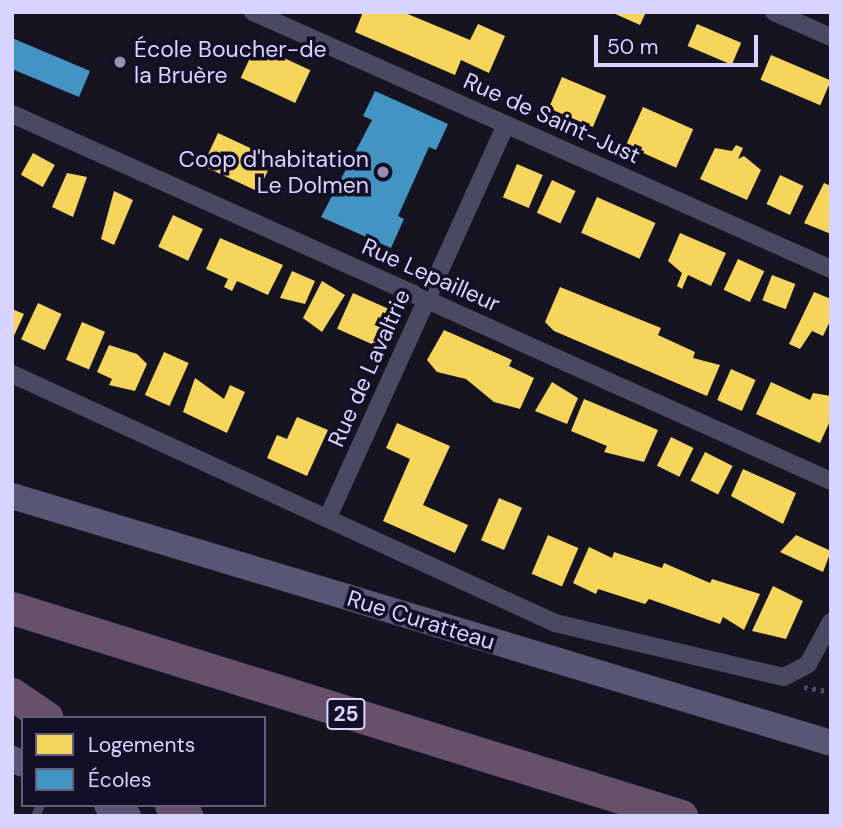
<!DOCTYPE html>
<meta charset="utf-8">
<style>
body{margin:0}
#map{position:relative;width:843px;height:828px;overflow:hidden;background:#161421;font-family:"DM Sans",sans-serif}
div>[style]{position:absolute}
.homes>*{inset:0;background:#f6d55c;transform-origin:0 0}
.schools>*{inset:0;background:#4393c3}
.path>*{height:4.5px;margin-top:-2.25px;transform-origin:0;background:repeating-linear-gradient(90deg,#44505f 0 3.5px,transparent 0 8.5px)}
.service>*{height:9px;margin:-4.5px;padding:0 4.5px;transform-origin:4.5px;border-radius:4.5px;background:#4a4962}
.minor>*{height:18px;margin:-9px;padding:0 9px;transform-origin:9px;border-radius:9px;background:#4a4962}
.secondary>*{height:26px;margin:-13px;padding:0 13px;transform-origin:13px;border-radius:13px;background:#575674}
.motorway>*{height:33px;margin:-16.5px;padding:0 16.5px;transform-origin:16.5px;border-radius:16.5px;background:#67516a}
.dots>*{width:19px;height:19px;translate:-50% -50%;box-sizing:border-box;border:4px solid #130f26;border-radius:50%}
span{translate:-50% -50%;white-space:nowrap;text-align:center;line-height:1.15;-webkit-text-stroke:7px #130f26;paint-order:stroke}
.shield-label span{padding:2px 5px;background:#130f26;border:2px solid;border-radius:5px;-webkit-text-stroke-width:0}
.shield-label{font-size:21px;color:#d9d4ff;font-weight:700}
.poi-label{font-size:23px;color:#d9d4ff}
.left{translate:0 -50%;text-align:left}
.right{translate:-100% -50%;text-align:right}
.street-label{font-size:23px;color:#d9d4ff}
.frame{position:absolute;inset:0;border:14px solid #d9d4ff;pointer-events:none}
.legend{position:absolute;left:21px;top:716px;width:245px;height:91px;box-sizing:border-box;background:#130f26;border:2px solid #625e7d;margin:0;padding:9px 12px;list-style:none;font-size:21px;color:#d9d4ff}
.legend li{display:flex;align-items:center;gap:14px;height:35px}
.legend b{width:35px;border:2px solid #625e7d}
.scale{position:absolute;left:594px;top:35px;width:164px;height:32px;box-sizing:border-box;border:4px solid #d9d4ff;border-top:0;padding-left:9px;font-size:21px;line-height:24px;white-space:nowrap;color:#d9d4ff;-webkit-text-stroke:5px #130f26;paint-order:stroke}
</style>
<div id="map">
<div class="homes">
<div style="clip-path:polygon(363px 12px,403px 12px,470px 40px,478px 24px,505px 36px,489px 73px,461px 60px,455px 75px,355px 32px)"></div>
<div style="clip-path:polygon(611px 12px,646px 12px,640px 25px)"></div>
<div style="left:697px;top:24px;width:48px;height:24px;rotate:23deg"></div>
<div style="left:256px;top:45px;width:60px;height:36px;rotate:25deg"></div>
<div style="left:771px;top:55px;width:65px;height:27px;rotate:23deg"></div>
<div style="left:562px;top:77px;width:48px;height:34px;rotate:23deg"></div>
<div style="left:643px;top:107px;width:55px;height:42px;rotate:24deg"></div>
<div style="left:218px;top:133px;width:61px;height:36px;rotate:25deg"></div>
<div style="clip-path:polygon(736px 145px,743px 148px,738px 159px,744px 156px,761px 170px,747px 200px,700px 179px,715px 148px,732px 151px)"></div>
<div style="left:33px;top:153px;width:25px;height:25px;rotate:29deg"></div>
<div style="left:517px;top:164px;width:28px;height:36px;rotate:23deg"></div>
<div style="clip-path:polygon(67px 173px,87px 177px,73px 217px,52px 207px)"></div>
<div style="left:780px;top:175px;width:26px;height:32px;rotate:25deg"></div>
<div style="left:552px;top:180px;width:26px;height:36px;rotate:25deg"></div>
<div style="clip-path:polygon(824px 183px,831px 186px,831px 234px,804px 223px)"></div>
<div style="clip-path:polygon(114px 191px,133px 200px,114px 245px,101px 239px)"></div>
<div style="left:597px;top:197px;width:64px;height:39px;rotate:24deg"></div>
<div style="left:173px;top:215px;width:33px;height:35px;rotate:25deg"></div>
<div style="clip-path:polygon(680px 233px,726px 253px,711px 286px,688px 275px,682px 289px,677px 286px,682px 273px,668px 261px)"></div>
<div style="clip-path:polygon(220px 238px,283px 265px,268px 295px,237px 281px,232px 291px,224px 287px,228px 279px,206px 269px)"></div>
<div style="left:738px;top:259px;width:29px;height:34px;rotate:25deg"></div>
<div style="clip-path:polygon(292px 271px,315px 281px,305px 304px,280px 298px)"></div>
<div style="left:772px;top:275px;width:25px;height:27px;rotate:21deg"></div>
<div style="clip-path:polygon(322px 281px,345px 295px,322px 332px,303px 318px)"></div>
<div style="clip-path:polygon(560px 287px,661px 328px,658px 335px,695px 352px,693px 358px,720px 365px,707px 396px,554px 331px,545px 322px)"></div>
<div style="clip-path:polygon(814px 292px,831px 299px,831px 319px,823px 336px,812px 331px,800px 349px,789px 344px)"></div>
<div style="left:353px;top:293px;width:44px;height:39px;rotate:24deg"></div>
<div style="left:38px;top:303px;width:26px;height:40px;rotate:25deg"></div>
<div style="clip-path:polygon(12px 309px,24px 314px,12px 340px)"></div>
<div style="left:82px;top:322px;width:25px;height:41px;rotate:23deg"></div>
<div style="clip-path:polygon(444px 330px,512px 360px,509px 366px,534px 378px,520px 409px,494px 402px,466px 379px,437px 372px,427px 360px)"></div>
<div style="clip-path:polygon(109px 345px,137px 354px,147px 364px,135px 391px,109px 385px,112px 379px,97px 372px)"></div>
<div style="left:164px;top:352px;width:27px;height:47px;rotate:24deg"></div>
<div style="left:731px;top:369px;width:27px;height:34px;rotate:24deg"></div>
<div style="clip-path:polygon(195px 378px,224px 399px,230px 385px,245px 392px,227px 433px,183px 412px)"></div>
<div style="clip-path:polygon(552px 382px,578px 398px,567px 424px,535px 411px)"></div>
<div style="clip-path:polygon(771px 382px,810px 400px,813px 393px,831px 396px,831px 419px,820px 443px,756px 414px)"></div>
<div style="clip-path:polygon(584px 399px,658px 430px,644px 462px,604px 452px,607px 446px,571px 431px)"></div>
<div style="clip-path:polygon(297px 417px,328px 430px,307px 476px,267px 458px,277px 435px,287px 439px)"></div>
<div style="clip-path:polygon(397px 423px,450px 446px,423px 505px,468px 525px,455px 553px,383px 521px,410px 459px,386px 448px)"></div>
<div style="left:671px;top:437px;width:25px;height:32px;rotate:26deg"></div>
<div style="left:705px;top:452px;width:31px;height:32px;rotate:27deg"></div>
<div style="clip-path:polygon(743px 469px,796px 493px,783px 524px,731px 496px)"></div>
<div style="left:499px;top:498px;width:25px;height:46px;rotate:23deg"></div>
<div style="left:548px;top:535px;width:33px;height:42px;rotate:23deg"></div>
<div style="clip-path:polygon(796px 535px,831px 551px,823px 572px,780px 552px)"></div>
<div style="clip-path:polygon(589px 547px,612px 558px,614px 552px,662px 568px,664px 563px,710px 583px,712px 579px,760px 594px,744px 630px,723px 617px,720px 624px,649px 599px,645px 604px,598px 589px,596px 594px,573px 583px)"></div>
<div style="clip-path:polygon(773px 586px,803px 601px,786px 639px,752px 631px)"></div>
</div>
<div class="schools">
<div style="clip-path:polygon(12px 38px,90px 71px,79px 97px,12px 69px)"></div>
<div style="clip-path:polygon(375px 91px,448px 124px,436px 150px,429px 147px,398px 216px,404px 219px,391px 248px,321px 217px,372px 120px,363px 116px)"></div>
</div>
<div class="path">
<div style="left:804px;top:687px;width:27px;rotate:10deg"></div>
</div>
<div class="service">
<div style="left:35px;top:816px;width:12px;rotate:-66deg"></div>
</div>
<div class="minor">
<div style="left:253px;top:12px;width:633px;rotate:23.97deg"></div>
<div style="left:774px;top:12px;width:62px;rotate:23.7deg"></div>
<div style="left:12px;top:114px;width:897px;rotate:24.14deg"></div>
<div style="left:12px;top:374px;width:597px;rotate:24.63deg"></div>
<div style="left:555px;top:623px;width:235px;rotate:13.3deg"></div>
<div style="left:784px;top:677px;width:27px;rotate:-28deg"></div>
<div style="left:808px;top:664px;width:48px;rotate:-61.3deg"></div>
<div style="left:328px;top:517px;width:431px;rotate:-65.6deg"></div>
</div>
<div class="secondary">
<div style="left:12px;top:496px;width:855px;rotate:16.78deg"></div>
<div style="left:12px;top:759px;width:12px;rotate:24deg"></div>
<div style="left:107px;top:805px;width:24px;rotate:28deg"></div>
</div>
<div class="motorway">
<div style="left:12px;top:608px;width:701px;rotate:17.27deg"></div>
<div style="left:12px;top:694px;width:42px;rotate:34.4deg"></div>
<div style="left:171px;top:805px;width:19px;rotate:36deg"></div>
</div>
<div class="dots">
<div style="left:120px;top:62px;background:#9591b1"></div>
<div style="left:383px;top:172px;background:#9591b1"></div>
</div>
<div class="shield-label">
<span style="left:346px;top:714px">25</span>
</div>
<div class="poi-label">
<span class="left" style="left:134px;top:62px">École Boucher-de<br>la Bruère</span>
<span class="right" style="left:369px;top:172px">Coop d'habitation<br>Le Dolmen</span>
</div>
<div class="street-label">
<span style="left:552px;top:118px;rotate:24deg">Rue de Saint-Just</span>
<span style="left:431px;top:275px;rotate:24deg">Rue Lepailleur</span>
<span style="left:369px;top:368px;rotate:-66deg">Rue de Lavaltrie</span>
<span style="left:421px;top:620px;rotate:17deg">Rue Curatteau</span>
</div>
<div class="frame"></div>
<ul class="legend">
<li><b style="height:19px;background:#f6d55c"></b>Logements</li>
<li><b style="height:19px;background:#4393c3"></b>Écoles</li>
</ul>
<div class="scale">50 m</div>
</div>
